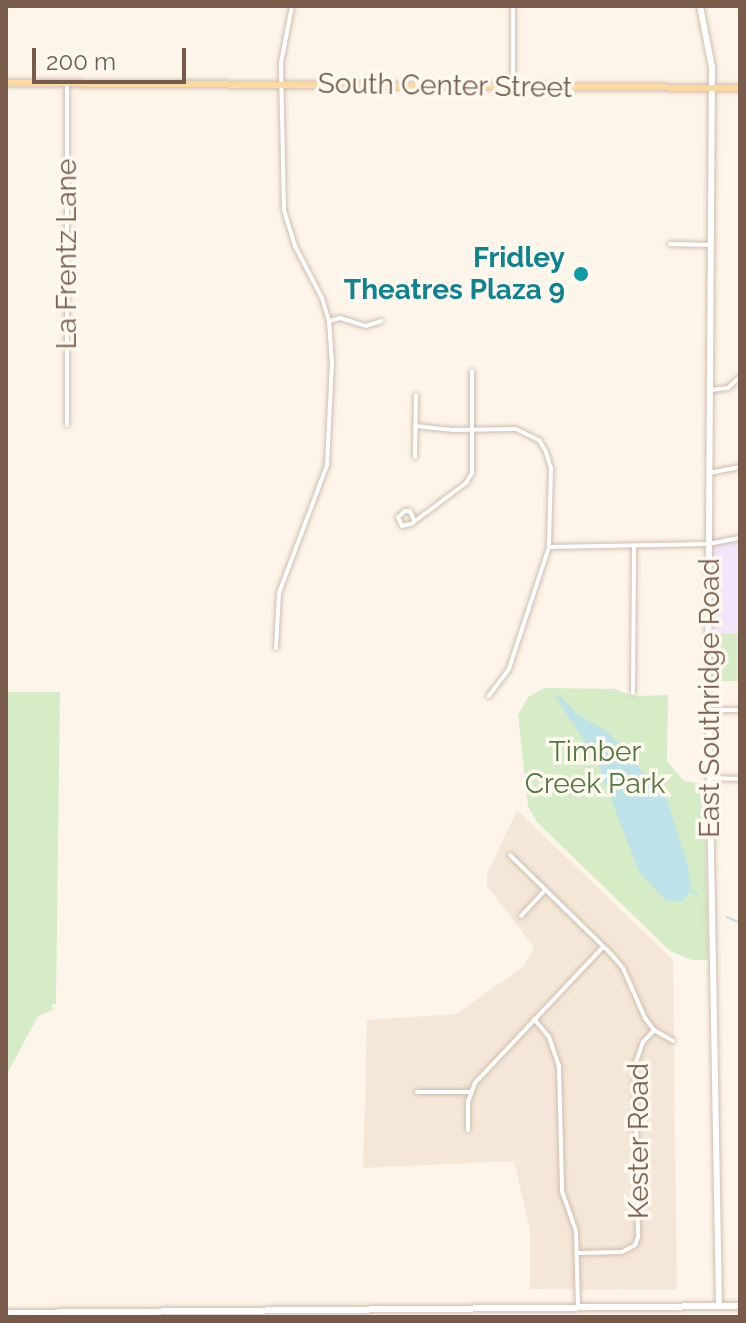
<!DOCTYPE html>
<style>
body{margin:0}
#map{position:relative;width:746px;height:1323px;overflow:hidden;background:#fdf5e9;font-family:Raleway,sans-serif}
div>[style]{position:absolute}
.residential>*{inset:0;background:#f5e7d7}
.education>*{inset:0;background:#f2e6fa;transform-origin:0 0}
.green>*{inset:0;background:#d6ecc7;transform-origin:0 0}
.water>*{inset:0;background:#bde2e8}
.stream>*{height:2px;margin:-1px;padding:0 1px;transform-origin:1px;border-radius:1px;background:#bde2e8}
.roads{filter:drop-shadow(0 0 2px #d0bdae) drop-shadow(0 0 2px #d0bdae)}
.street>*{height:4px;margin:-2px;padding:0 2px;transform-origin:2px;border-radius:2px;background:#fff}
.secondary>*{height:6px;margin:-3px;padding:0 3px;transform-origin:3px;border-radius:3px;background:#fff}
.primary>*{height:6px;margin:-3px;padding:0 3px;transform-origin:3px;border-radius:3px;background:#fcd9a1}
.dots>*{width:22px;height:22px;translate:-50% -50%;box-sizing:border-box;border:4px solid #fff9f0;border-radius:50%}
span{translate:-50% -50%;white-space:nowrap;text-align:center;line-height:1.15;-webkit-text-stroke:7px #fff9f0;paint-order:stroke}
.street-label{font-size:28px;color:#795b4b}
.culture-label{font-size:28px;color:#0d838f;font-weight:700}
.right{translate:-100% -50%;text-align:right}
.park-label{font-size:28px;color:#527940}
.frame{position:absolute;inset:0;border:8px solid #795b4b;pointer-events:none}
.scale{position:absolute;left:32px;top:48px;width:154px;height:36px;box-sizing:border-box;border:4px solid #795b4b;border-top:0;padding-left:10px;font-size:24px;line-height:28px;white-space:nowrap;color:#795b4b;-webkit-text-stroke:6px #fff9f0;paint-order:stroke}
</style>
<div id="map">
<div class="residential">
<div style="clip-path:polygon(517px 810px,673px 960px,677px 1290px,530px 1289px,530px 1230px,514px 1161px,363px 1168px,367px 1020px,456px 1014px,523px 967px,534px 947px,487px 886px,487px 874px)"></div>
</div>
<div class="education">
<div style="left:740px;top:538px;width:96px;height:33px;rotate:90deg"></div>
</div>
<div class="green">
<div style="left:740px;top:634px;width:47px;height:32px;rotate:90deg"></div>
<div style="clip-path:polygon(544px 688px,615px 689px,633px 696px,668px 695px,667px 761px,684px 781px,704px 784px,708px 960px,692px 960px,670px 951px,536px 821px,528px 806px,518px 715px,528px 697px)"></div>
<div style="clip-path:polygon(6px 692px,60px 692px,56px 1004px,52px 1004px,53px 1010px,38px 1016px,6px 1076px)"></div>
</div>
<div class="water">
<div style="clip-path:polygon(555px 696px,561px 697px,576px 713px,609px 733px,667px 800px,688px 866px,691px 890px,683px 901px,666px 901px,639px 872px,596px 759px)"></div>
</div>
<div class="stream">
<div style="left:691px;top:890px;width:9px;rotate:41deg"></div>
<div style="left:727px;top:917px;width:14px;rotate:25deg"></div>
</div>
<div class="roads">
<div class="street">
<div style="left:513px;top:87px;width:81px;rotate:-90deg"></div>
<div style="left:670px;top:244px;width:40px;rotate:1.4deg"></div>
<div style="left:329px;top:321px;width:11px;rotate:-15deg"></div>
<div style="left:340px;top:318px;width:27px;rotate:17deg"></div>
<div style="left:366px;top:326px;width:16px;rotate:-18deg"></div>
<div style="left:710px;top:390px;width:18px;rotate:-6deg"></div>
<div style="left:728px;top:388px;width:16px;rotate:-43deg"></div>
<div style="left:67px;top:425px;width:342px;rotate:-90deg"></div>
<div style="left:415px;top:426px;width:37px;rotate:6deg"></div>
<div style="left:452px;top:430px;width:64px;rotate:-0.9deg"></div>
<div style="left:516px;top:429px;width:25px;rotate:26deg"></div>
<div style="left:539px;top:440px;width:14px;rotate:60deg"></div>
<div style="left:546px;top:452px;width:17px;rotate:73deg"></div>
<div style="left:551px;top:468px;width:79px;rotate:91.5deg"></div>
<div style="left:549px;top:547px;width:128px;rotate:108.2deg"></div>
<div style="left:509px;top:669px;width:34px;rotate:127deg"></div>
<div style="left:415px;top:457px;width:62px;rotate:-89.1deg"></div>
<div style="left:709px;top:473px;width:32px;rotate:-11deg"></div>
<div style="left:414px;top:520px;width:10px;rotate:-114deg"></div>
<div style="left:410px;top:511px;width:5px;rotate:180deg"></div>
<div style="left:405px;top:511px;width:9px;rotate:139deg"></div>
<div style="left:398px;top:517px;width:10px;rotate:66deg"></div>
<div style="left:402px;top:526px;width:9px;rotate:-13deg"></div>
<div style="left:411px;top:524px;width:69px;rotate:-36.7deg"></div>
<div style="left:466px;top:483px;width:12px;rotate:-59deg"></div>
<div style="left:472px;top:473px;width:102px;rotate:-90deg"></div>
<div style="left:549px;top:547px;width:159px;rotate:-1.1deg"></div>
<div style="left:708px;top:544px;width:33px;rotate:-11deg"></div>
<div style="left:276px;top:648px;width:55px;rotate:-86.9deg"></div>
<div style="left:279px;top:593px;width:137px;rotate:-69.4deg"></div>
<div style="left:327px;top:465px;width:102px;rotate:-87.2deg"></div>
<div style="left:332px;top:363px;width:42px;rotate:-94.1deg"></div>
<div style="left:329px;top:321px;width:24px;rotate:-107deg"></div>
<div style="left:322px;top:298px;width:59px;rotate:-117.4deg"></div>
<div style="left:295px;top:246px;width:38px;rotate:-107deg"></div>
<div style="left:284px;top:210px;width:147px;rotate:-91.2deg"></div>
<div style="left:281px;top:63px;width:58px;rotate:-79.1deg"></div>
<div style="left:633px;top:693px;width:147px;rotate:-89.6deg"></div>
<div style="left:708px;top:710px;width:32px"></div>
<div style="left:710px;top:778px;width:30px;rotate:2deg"></div>
<div style="left:510px;top:855px;width:143px;rotate:44.4deg"></div>
<div style="left:612px;top:955px;width:17px;rotate:50deg"></div>
<div style="left:623px;top:968px;width:55px;rotate:66.3deg"></div>
<div style="left:645px;top:1018px;width:15px;rotate:53deg"></div>
<div style="left:654px;top:1030px;width:22px;rotate:30deg"></div>
<div style="left:521px;top:916px;width:35px;rotate:-47deg"></div>
<div style="left:534px;top:1019px;width:23px;rotate:50deg"></div>
<div style="left:549px;top:1037px;width:31px;rotate:71deg"></div>
<div style="left:559px;top:1066px;width:125px;rotate:88.6deg"></div>
<div style="left:562px;top:1191px;width:42px;rotate:70.7deg"></div>
<div style="left:576px;top:1231px;width:76px;rotate:88.5deg"></div>
<div style="left:417px;top:1092px;width:54px"></div>
<div style="left:468px;top:1130px;width:28px;rotate:-90deg"></div>
<div style="left:468px;top:1102px;width:20px;rotate:-70deg"></div>
<div style="left:475px;top:1083px;width:187px;rotate:-46.7deg"></div>
<div style="left:578px;top:1253px;width:44px;rotate:-1.3deg"></div>
<div style="left:622px;top:1252px;width:15px;rotate:-28deg"></div>
<div style="left:635px;top:1245px;width:9px;rotate:-69deg"></div>
<div style="left:638px;top:1237px;width:172px;rotate:-91deg"></div>
<div style="left:635px;top:1065px;width:24px;rotate:-71deg"></div>
<div style="left:643px;top:1042px;width:16px;rotate:-47deg"></div>
</div>
<div class="secondary">
<div style="left:700px;top:6px;width:62px;rotate:78.9deg"></div>
<div style="left:712px;top:67px;width:615px;rotate:90.37deg"></div>
<div style="left:708px;top:682px;width:624px;rotate:88.99deg"></div>
<div style="left:6px;top:1313px;width:734px;rotate:-0.55deg"></div>
</div>
<div class="primary">
<div style="left:6px;top:83px;width:734px;rotate:0.39deg"></div>
</div>
</div>
<div class="dots">
<div style="left:581px;top:274px;background:#0f9aa8"></div>
</div>
<div class="street-label">
<span style="left:445px;top:86px;rotate:1deg">South Center Street</span>
<span style="left:67px;top:254px;rotate:-90deg">La Frentz Lane</span>
<span style="left:710px;top:698px;rotate:-90deg">East Southridge Road</span>
<span style="left:639px;top:1141px;rotate:-90deg">Kester Road</span>
</div>
<div class="culture-label">
<span class="right" style="left:565px;top:274px">Fridley<br>Theatres Plaza 9</span>
</div>
<div class="park-label">
<span style="left:595px;top:768px">Timber<br>Creek Park</span>
</div>
<div class="frame"></div>
<div class="scale">200 m</div>
</div>
